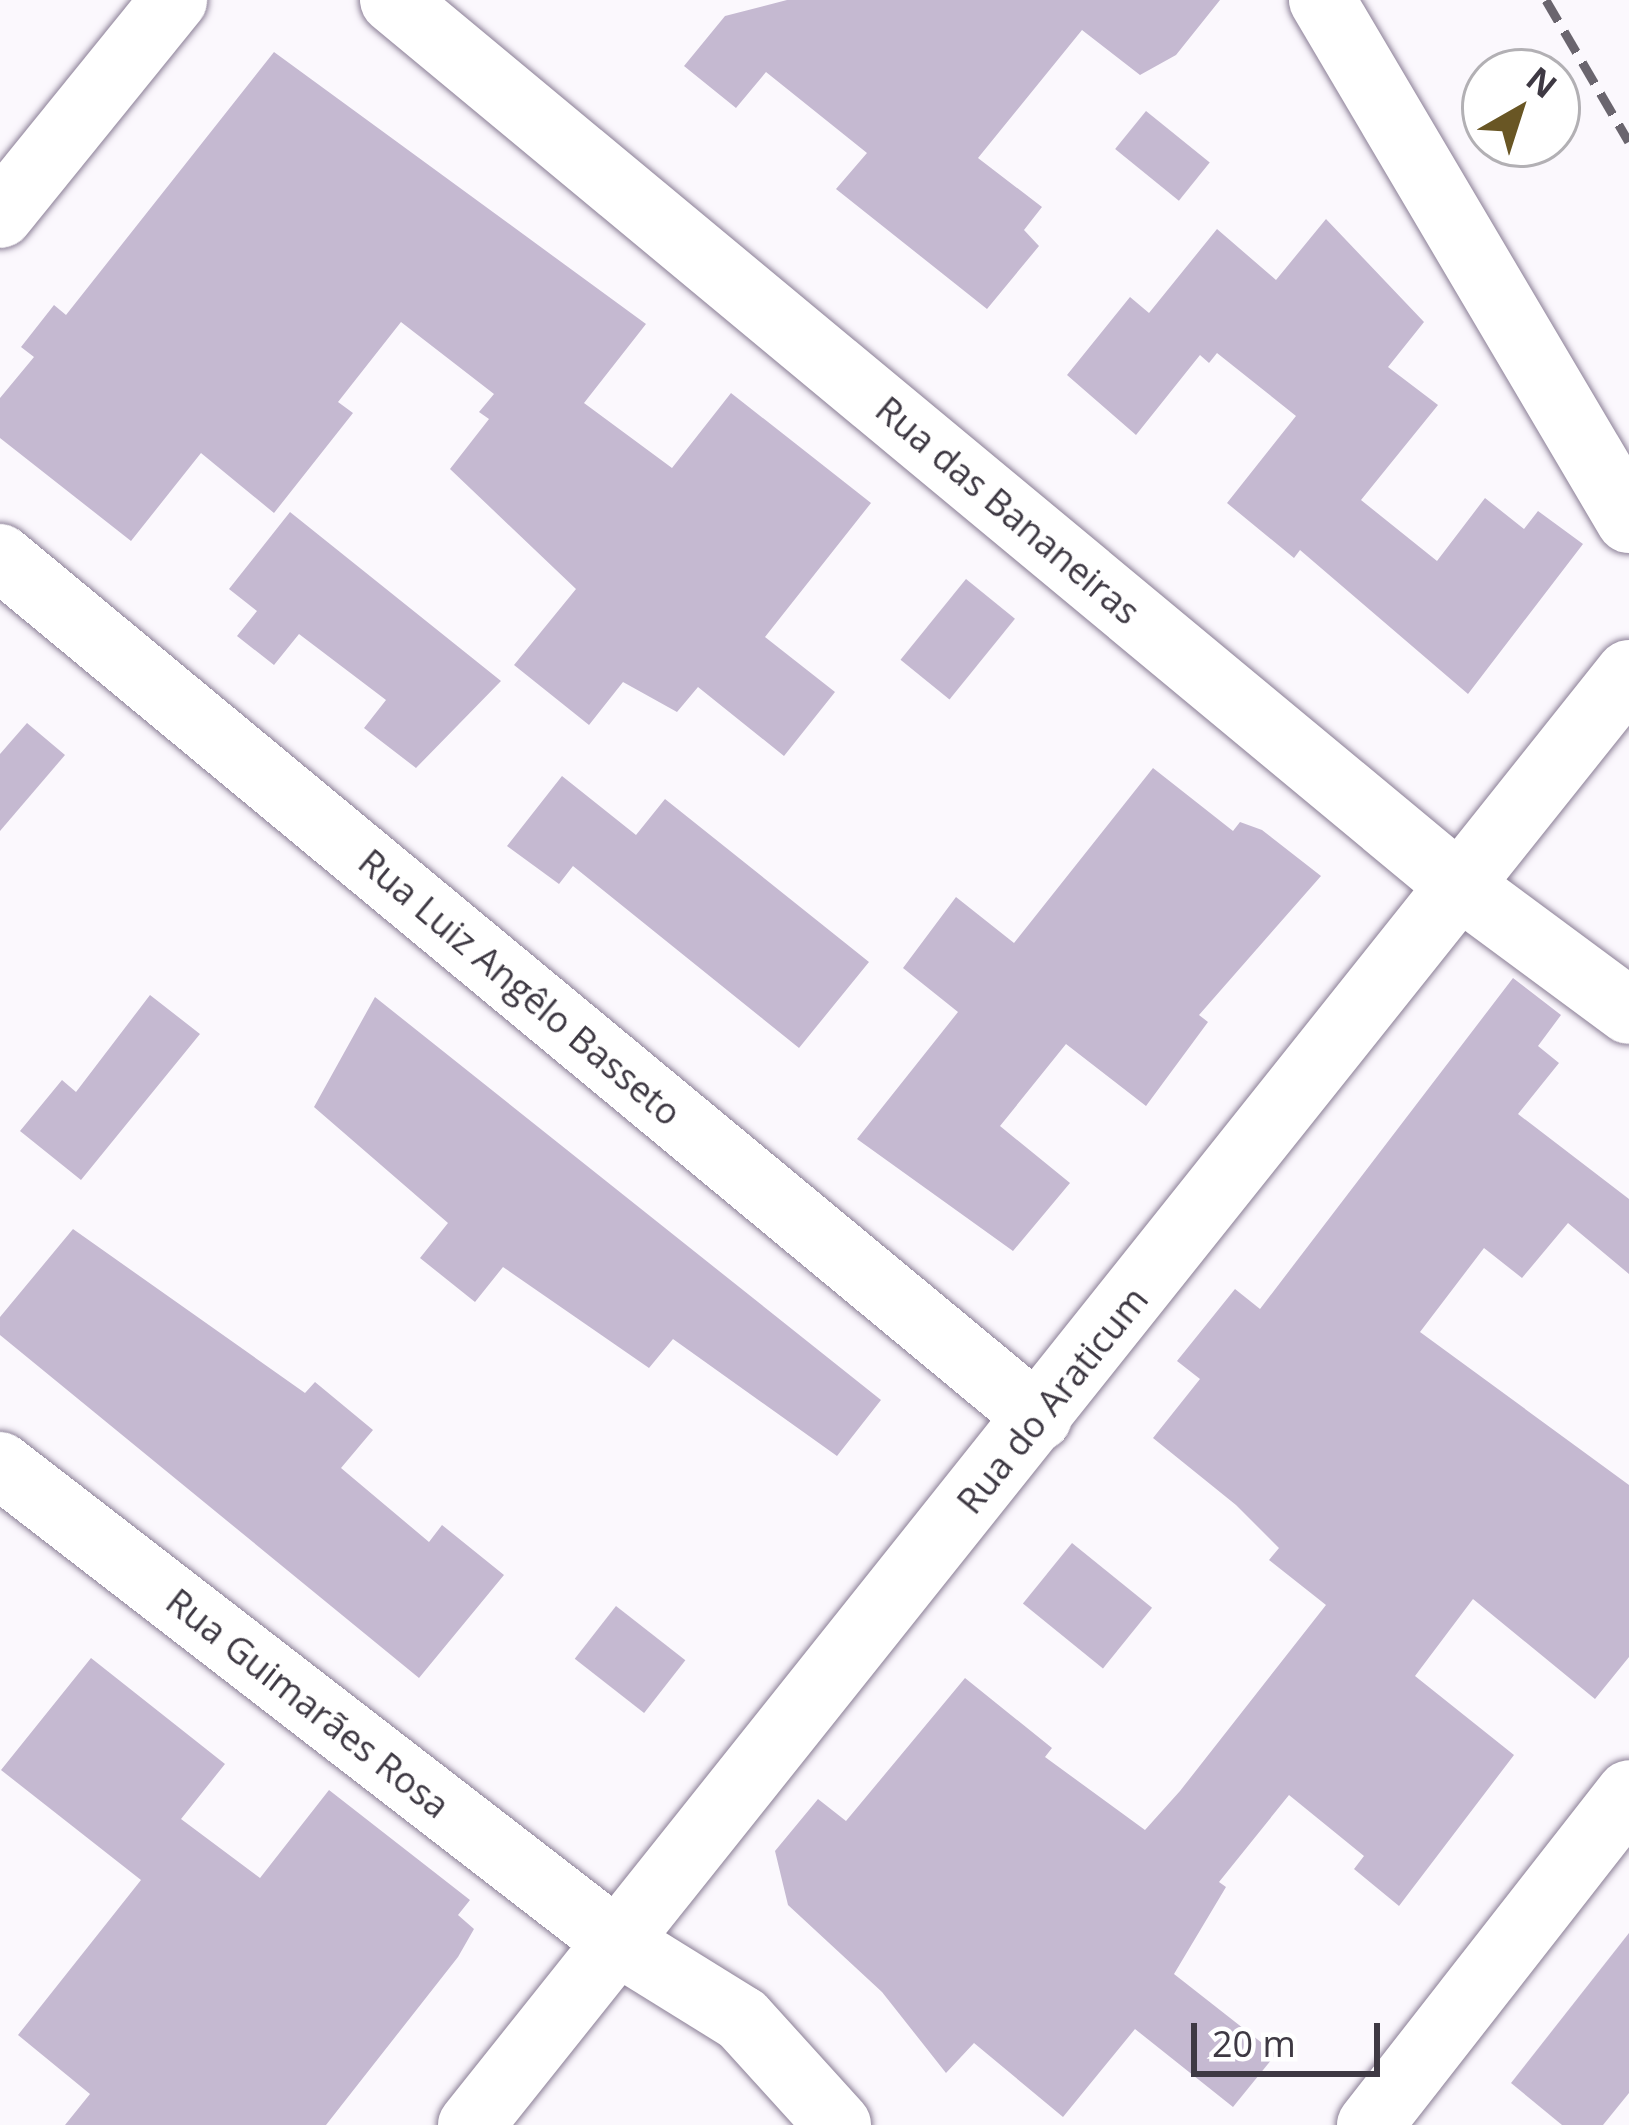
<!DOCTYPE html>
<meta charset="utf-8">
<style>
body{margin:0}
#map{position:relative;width:1629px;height:2125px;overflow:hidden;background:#fbf8fd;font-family:"Open Sans",sans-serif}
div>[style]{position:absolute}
.building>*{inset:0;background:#c5b9d1;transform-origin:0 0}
.roads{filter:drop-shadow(0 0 3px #8b7f96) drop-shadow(0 0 3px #8b7f96)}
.street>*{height:66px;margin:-33px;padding:0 33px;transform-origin:33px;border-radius:33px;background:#fff}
.rail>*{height:9px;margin-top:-4.5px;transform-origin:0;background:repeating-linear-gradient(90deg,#6a656e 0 24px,transparent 0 36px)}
span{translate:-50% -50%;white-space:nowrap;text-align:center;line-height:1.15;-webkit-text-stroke:12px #fff;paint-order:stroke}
.street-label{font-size:36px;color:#3e3943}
.north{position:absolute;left:1461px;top:48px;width:120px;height:120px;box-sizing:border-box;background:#fff;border:3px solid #b2b0b4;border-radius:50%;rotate:39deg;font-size:33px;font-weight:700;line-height:48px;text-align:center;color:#3e3943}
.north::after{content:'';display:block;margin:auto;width:42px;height:54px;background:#695624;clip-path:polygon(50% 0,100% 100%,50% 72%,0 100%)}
.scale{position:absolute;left:1191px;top:2023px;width:189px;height:54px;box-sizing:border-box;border:6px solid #3e3943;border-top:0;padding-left:15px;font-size:36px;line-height:42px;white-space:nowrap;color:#3e3943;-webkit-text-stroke:9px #fff;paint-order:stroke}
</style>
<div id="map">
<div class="building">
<div style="clip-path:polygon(787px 0,1220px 0,1176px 55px,1140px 75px,1082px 30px,978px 158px,1042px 207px,1024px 230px,1039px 246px,987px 309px,836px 189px,867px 153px,766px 72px,736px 108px,684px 66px,725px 16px)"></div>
<div style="clip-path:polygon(274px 52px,646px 324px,584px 403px,672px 468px,731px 393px,871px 503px,765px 637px,835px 692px,784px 756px,698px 687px,677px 712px,623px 682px,589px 725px,514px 665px,576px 589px,450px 469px,489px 419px,479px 412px,494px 394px,401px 322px,338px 402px,353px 413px,274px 513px,201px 453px,131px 541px,0 438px,0 398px,34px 357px,21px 347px,54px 305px,66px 315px)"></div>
<div style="left:1146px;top:111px;width:82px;height:49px;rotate:39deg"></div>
<div style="clip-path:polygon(1326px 219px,1424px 322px,1388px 367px,1438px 405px,1361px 500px,1437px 561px,1485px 498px,1524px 529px,1538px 511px,1583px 544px,1468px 694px,1300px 550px,1294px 558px,1227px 503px,1296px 416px,1217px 353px,1209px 363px,1200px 355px,1136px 435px,1067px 375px,1130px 297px,1149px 313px,1217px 229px,1276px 280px)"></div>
<div style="clip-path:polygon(290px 512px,501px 681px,416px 768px,364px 728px,386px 700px,299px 634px,274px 665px,237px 636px,257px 611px,229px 589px)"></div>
<div style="left:966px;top:579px;width:63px;height:104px;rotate:39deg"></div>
<div style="clip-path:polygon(27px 723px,65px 755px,0 831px,0 754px)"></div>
<div style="clip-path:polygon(1153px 768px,1233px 831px,1240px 822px,1262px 830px,1321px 876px,1199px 1015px,1208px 1022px,1146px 1106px,1066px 1044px,1000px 1126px,1070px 1183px,1013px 1251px,857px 1139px,958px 1012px,903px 968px,956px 897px,1014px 943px)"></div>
<div style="clip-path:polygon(562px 776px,636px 835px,665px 799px,869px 962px,799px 1048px,573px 866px,559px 884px,507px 846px)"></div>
<div style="clip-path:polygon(1513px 978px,1561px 1015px,1538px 1046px,1559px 1063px,1518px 1114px,1629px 1199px,1629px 1274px,1568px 1223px,1522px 1278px,1484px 1248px,1420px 1332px,1629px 1485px,1629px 1657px,1595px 1699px,1473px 1599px,1415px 1676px,1514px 1755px,1399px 1906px,1354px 1869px,1364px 1856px,1289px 1795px,1219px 1882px,1226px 1887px,1174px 1974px,1276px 2054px,1233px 2107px,1135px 2029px,1063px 2117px,974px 2043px,946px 2073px,882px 1992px,788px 1905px,775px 1851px,818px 1799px,846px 1821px,965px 1678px,1052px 1748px,1045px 1757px,1145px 1830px,1180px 1791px,1326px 1605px,1269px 1560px,1279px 1548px,1236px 1505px,1153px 1438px,1200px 1379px,1177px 1361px,1235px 1289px,1260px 1309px)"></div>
<div style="clip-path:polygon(150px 995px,200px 1034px,81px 1180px,20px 1131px,62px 1080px,76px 1092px)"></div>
<div style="clip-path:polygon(375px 997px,881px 1400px,837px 1456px,673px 1339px,649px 1368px,503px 1267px,475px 1302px,420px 1258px,448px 1223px,314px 1107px)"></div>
<div style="clip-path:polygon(73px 1229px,305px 1393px,315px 1382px,373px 1430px,341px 1468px,429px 1542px,442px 1525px,504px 1575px,419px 1678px,0 1335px,0 1317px)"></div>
<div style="left:1072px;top:1543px;width:103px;height:78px;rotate:39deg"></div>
<div style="left:616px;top:1606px;width:88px;height:67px;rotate:38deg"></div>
<div style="clip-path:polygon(91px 1658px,225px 1764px,181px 1819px,260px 1878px,329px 1790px,470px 1900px,458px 1915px,474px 1929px,458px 1957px,326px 2125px,65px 2125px,90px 2094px,18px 2035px,141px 1880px,1px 1770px)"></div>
<div style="clip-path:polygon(1629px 1933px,1629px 2093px,1603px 2125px,1562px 2125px,1511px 2083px)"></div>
</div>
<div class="roads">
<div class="street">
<div style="left:393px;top:0;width:1387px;rotate:39.71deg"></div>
<div style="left:1460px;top:886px;width:210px;rotate:36.5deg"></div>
<div style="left:1322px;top:0;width:604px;rotate:59.44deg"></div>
<div style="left:0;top:215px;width:277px;rotate:-51deg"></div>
<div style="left:0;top:557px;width:1349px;rotate:39.65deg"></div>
<div style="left:0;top:1465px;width:778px;rotate:37.69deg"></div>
<div style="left:616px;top:1941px;width:148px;rotate:31.8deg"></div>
<div style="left:742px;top:2019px;width:143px;rotate:47.8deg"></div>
<div style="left:471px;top:2125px;width:1857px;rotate:-51.43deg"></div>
<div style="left:1370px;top:2125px;width:421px;rotate:-52deg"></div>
</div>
</div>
<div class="rail">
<div style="left:1546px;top:0;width:164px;rotate:59.7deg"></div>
</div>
<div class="street-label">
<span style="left:1008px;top:510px;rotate:40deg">Rua das Bananeiras</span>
<span style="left:520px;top:987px;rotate:40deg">Rua Luiz Angêlo Basseto</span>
<span style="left:1052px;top:1400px;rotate:-51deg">Rua do Araticum</span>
<span style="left:308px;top:1703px;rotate:38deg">Rua Guimarães Rosa</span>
</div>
<div class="north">N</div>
<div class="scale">20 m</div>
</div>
